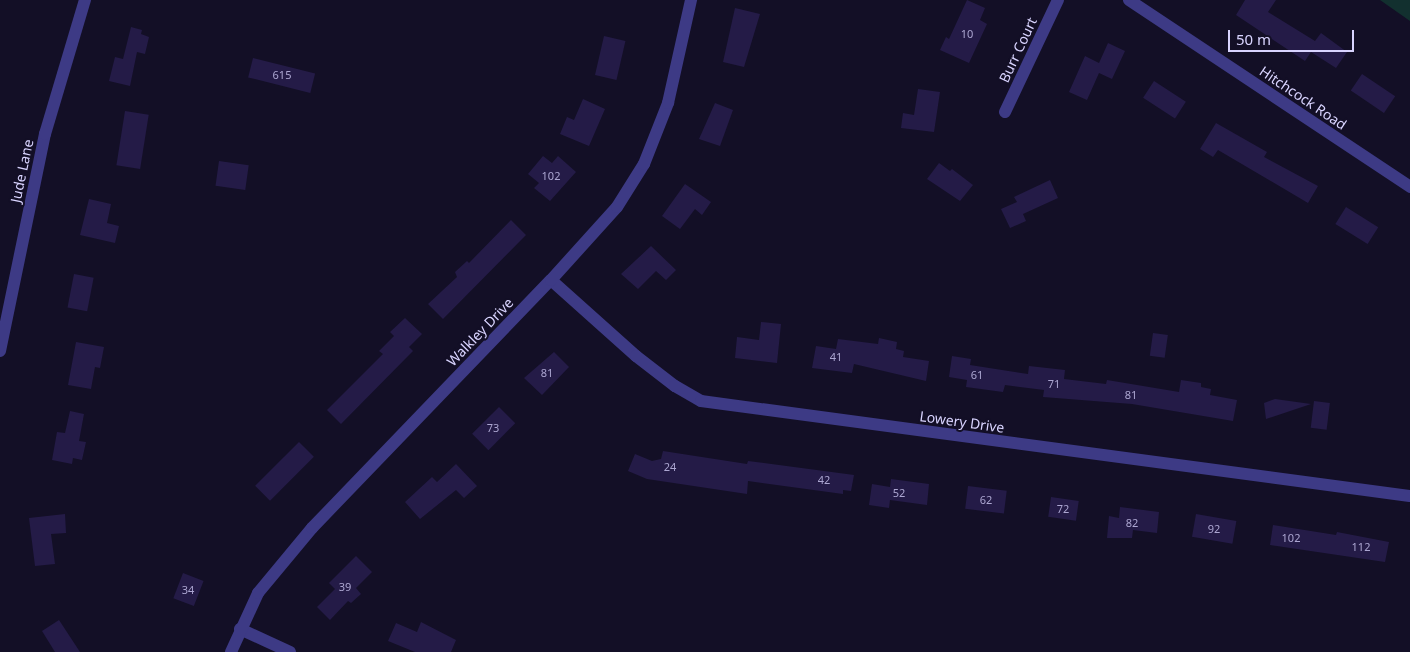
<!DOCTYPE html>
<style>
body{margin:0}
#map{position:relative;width:1410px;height:652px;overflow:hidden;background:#130f26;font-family:"Noto Sans",sans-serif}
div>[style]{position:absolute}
.green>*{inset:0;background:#12302f}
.building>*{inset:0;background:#241b47;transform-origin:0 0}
.minor>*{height:12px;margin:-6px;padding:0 6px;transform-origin:6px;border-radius:6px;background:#3d3a85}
span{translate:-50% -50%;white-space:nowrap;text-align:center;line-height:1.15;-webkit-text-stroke:4px #130f26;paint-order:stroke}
.number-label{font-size:11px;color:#aca6d1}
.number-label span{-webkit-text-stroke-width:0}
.street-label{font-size:14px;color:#d9d4ff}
.scale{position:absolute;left:1228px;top:30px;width:126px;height:22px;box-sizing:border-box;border:2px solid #d9d4ff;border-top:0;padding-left:6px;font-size:15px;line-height:18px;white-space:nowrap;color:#d9d4ff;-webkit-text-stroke:4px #130f26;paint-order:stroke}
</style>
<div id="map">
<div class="green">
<div style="clip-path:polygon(1380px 0,1410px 0,1410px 21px)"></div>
</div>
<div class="building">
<div style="clip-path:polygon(967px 0,985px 8px,980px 20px,987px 24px,969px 63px,940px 50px,946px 37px,949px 39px)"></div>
<div style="clip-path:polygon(1245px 0,1276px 0,1268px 12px,1315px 41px,1321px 33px,1347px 52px,1336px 68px,1311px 52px,1305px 61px,1236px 15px)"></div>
<div style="clip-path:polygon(735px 8px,760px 14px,744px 67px,723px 62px)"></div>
<div style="clip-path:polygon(131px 27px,142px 30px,141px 34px,149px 37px,145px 54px,137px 52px,130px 86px,109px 81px,115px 57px,123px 59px)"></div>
<div style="left:604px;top:36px;width:22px;height:40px;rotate:13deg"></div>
<div style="clip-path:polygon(1108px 43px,1125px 51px,1112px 79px,1099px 73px,1087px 100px,1069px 92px,1085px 56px,1099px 63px)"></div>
<div style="left:253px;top:58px;width:64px;height:20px;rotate:14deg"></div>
<div style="left:1362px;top:74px;width:40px;height:20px;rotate:34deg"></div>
<div style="left:1154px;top:81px;width:38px;height:20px;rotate:33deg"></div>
<div style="clip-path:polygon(918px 89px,940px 92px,934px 132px,901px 128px,903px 113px,914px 115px)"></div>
<div style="clip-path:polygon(583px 99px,605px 109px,589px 146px,560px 134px,567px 117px,574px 120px)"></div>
<div style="clip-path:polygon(715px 103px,733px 110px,720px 146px,699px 139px)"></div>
<div style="left:125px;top:111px;width:24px;height:55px;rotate:9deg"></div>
<div style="clip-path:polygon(1216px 123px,1267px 152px,1264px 157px,1318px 186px,1308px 203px,1218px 150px,1213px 157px,1200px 149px)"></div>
<div style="clip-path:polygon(543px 156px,552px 163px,558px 156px,576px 172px,550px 201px,534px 188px,539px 183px,528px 174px)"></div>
<div style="left:219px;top:161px;width:30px;height:25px;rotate:8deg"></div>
<div style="clip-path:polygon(939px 163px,950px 171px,952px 169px,973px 185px,960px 201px,927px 179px)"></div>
<div style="clip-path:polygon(1050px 180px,1058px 198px,1023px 214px,1026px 221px,1010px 228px,1001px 209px,1017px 202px,1014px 197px)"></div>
<div style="clip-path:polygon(685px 184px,711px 202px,702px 215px,695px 209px,680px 229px,662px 216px)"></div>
<div style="clip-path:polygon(89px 199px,111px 204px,107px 223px,119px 226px,115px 243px,80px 235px)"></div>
<div style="left:1346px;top:207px;width:38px;height:20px;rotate:32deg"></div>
<div style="clip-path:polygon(511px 220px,526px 235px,443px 319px,428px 304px,457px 277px,455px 272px,467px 261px,469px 263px)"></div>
<div style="clip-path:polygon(651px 246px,676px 270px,666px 280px,656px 271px,638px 289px,621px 274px)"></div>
<div style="left:74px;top:274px;width:20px;height:34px;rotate:11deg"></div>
<div style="clip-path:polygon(405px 318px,422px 334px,409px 347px,413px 351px,341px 424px,327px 410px,383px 354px,379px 351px,394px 336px,390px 332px)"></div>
<div style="clip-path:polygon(761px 322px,781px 324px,777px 363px,735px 358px,737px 337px,759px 340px)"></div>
<div style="left:1153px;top:333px;width:15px;height:23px;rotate:8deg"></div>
<div style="clip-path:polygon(879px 338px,897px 342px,896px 349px,904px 351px,903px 357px,929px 361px,926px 381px,854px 364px,852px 373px,812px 368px,816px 346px,836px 349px,838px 339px,878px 344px)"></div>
<div style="clip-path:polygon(76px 342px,104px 347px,100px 368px,95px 367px,91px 389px,68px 385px)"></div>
<div style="clip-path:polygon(554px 352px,569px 367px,542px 395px,524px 378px)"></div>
<div style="clip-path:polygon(952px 356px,971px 359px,970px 365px,1028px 374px,1029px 366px,1065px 370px,1064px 379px,1106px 384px,1107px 380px,1179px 392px,1181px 380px,1201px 383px,1201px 387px,1211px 389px,1210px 395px,1237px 400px,1233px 421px,1132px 404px,1043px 397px,1044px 390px,1005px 385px,1003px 392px,966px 387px,967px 380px,949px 377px)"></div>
<div style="clip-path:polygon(1275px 399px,1311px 404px,1266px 419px,1264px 403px)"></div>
<div style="left:1314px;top:401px;width:16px;height:27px;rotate:7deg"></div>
<div style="left:499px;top:407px;width:23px;height:38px;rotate:45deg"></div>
<div style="clip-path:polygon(70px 411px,84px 414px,79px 441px,86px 442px,82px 460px,73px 458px,72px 464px,52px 460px,57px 432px,65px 433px)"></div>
<div style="left:299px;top:442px;width:21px;height:62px;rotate:45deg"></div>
<div style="clip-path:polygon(663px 451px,747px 464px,748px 461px,854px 475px,851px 491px,843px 490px,843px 494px,748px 481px,747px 494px,647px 479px,628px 471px,635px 454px,652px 461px,661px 459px)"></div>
<div style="clip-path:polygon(456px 464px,477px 486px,464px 498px,456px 490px,420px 519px,405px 502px,432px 477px,437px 482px)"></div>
<div style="clip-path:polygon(891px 479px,929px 484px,927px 505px,890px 500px,889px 508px,869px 505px,872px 484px,890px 487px)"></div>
<div style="left:968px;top:486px;width:39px;height:23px;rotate:7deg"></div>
<div style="left:1051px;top:497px;width:28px;height:20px;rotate:8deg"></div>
<div style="clip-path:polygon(1120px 507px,1159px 512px,1157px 533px,1133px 530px,1132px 538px,1107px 538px,1109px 516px,1119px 518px)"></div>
<div style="clip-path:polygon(65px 514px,66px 533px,51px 534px,55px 564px,35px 566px,29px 518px)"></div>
<div style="left:1196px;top:514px;width:41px;height:23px;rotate:10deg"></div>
<div style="clip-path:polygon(1273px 525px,1336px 535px,1337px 532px,1389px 542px,1385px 562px,1270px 545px)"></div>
<div style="clip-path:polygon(356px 556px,372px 572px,356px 588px,361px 594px,351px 603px,348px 601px,330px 620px,317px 607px,335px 589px,329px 583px)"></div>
<div style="left:183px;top:573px;width:22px;height:27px;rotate:21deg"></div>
<div style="clip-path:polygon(59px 620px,80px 652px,55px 652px,42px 631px)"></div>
<div style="clip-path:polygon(421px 622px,456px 640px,451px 652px,415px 652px,388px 641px,396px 623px,417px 632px)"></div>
</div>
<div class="minor">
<div style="left:1129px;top:0;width:338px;rotate:33.6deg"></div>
<div style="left:1005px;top:112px;width:124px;rotate:-64.7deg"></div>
<div style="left:551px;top:280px;width:114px;rotate:41.8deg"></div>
<div style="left:636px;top:356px;width:49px;rotate:37.6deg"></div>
<div style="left:675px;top:386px;width:30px;rotate:30deg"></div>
<div style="left:701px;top:401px;width:715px;rotate:7.63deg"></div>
<div style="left:0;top:351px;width:222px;rotate:-78.3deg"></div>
<div style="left:45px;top:134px;width:140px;rotate:-73.4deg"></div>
<div style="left:240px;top:629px;width:55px;rotate:24.7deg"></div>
<div style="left:231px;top:652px;width:65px;rotate:-65.4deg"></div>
<div style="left:258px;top:593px;width:85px;rotate:-50.3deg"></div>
<div style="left:312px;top:528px;width:344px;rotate:-46.1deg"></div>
<div style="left:551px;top:280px;width:98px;rotate:-47.9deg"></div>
<div style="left:617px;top:207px;width:51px;rotate:-57.9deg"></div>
<div style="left:644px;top:164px;width:66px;rotate:-68.5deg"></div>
<div style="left:668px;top:103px;width:106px;rotate:-77.4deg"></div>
</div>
<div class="number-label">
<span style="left:967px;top:34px">10</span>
<span style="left:282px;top:75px">615</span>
<span style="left:551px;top:176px">102</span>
<span style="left:836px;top:357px">41</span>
<span style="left:547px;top:373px">81</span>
<span style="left:977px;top:375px">61</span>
<span style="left:1054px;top:384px">71</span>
<span style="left:1131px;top:395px">81</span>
<span style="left:493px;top:428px">73</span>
<span style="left:670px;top:467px">24</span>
<span style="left:824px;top:480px">42</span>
<span style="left:899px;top:493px">52</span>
<span style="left:986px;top:500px">62</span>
<span style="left:1063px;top:509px">72</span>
<span style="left:1132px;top:523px">82</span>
<span style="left:1214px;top:529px">92</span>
<span style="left:1291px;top:538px">102</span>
<span style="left:1361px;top:547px">112</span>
<span style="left:345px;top:587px">39</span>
<span style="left:188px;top:590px">34</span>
</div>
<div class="street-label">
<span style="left:1018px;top:50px;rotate:-65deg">Burr Court</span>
<span style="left:1303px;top:98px;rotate:34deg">Hitchcock Road</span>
<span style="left:22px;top:171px;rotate:-78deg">Jude Lane</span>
<span style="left:480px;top:332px;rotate:-46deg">Walkley Drive</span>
<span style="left:962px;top:422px;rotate:8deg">Lowery Drive</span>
</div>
<div class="scale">50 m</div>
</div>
